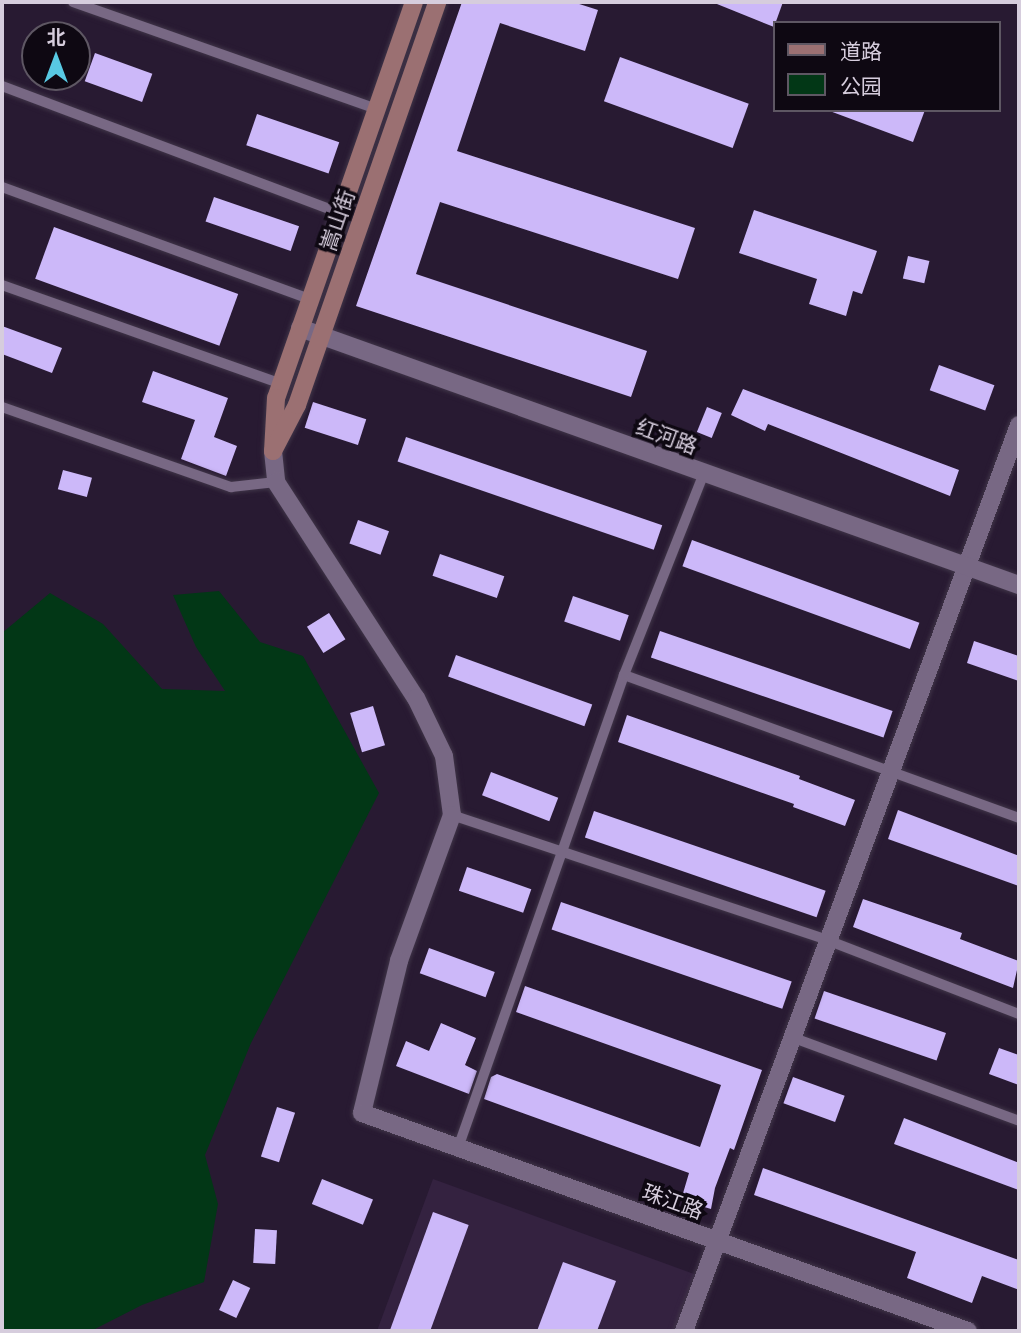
<!DOCTYPE html>
<meta charset="utf-8">
<style>
body{margin:0}
#map{position:relative;width:1021px;height:1333px;overflow:hidden;background:#281a32;font-family:"Exo 2","Noto Sans SC",sans-serif}
div>[style]{position:absolute}
.built>*{inset:0;background:#342240}
.green>*{inset:0;background:#023716}
.building>*{inset:0;background:#ccb8f9;transform-origin:0 0}
.roads{filter:drop-shadow(0 0 2px #403548) drop-shadow(0 0 2px #403548)}
.service>*{height:10px;margin:-5px;padding:0 5px;transform-origin:5px;border-radius:5px;background:#786884}
.minor>*{height:18px;margin:-9px;padding:0 9px;transform-origin:9px;border-radius:9px;background:#786884}
.tertiary>*{height:18px;margin:-9px;padding:0 9px;transform-origin:9px;border-radius:9px;background:#786884}
.secondary>*{height:18px;margin:-9px;padding:0 9px;transform-origin:9px;border-radius:9px;background:#9b7072}
span{translate:-50% -50%;white-space:nowrap;text-align:center;line-height:1.15;-webkit-text-stroke:7px #0e0812;paint-order:stroke}
.street-label{font-size:21px;color:#d6cddd}
.frame{position:absolute;inset:0;border:4px solid #d6cddd;pointer-events:none}
.legend{position:absolute;left:773px;top:21px;width:228px;height:91px;box-sizing:border-box;background:#0e0812;border:2px solid #5e5763;margin:0;padding:9px 12px;list-style:none;font-size:21px;color:#d6cddd}
.legend li{display:flex;align-items:center;gap:14px;height:35px}
.legend b{width:35px;border:2px solid #5e5763}
.north{position:absolute;left:21px;top:21px;width:70px;height:70px;box-sizing:border-box;background:#0e0812;border:2px solid #5e5763;border-radius:50%;rotate:0deg;font-size:19px;font-weight:700;line-height:28px;text-align:center;color:#d6cddd}
.north::after{content:'';display:block;margin:auto;width:24px;height:32px;background:#58c9e3;clip-path:polygon(50% 0,100% 100%,50% 72%,0 100%)}
</style>
<div id="map">
<div class="built">
<div style="clip-path:polygon(433px 1179px,705px 1278px,685px 1331px,377px 1331px)"></div>
</div>
<div class="green">
<div style="clip-path:polygon(219px 591px,260px 642px,303px 656px,379px 793px,251px 1043px,205px 1155px,218px 1204px,204px 1282px,142px 1305px,91px 1331px,2px 1331px,2px 633px,50px 593px,103px 624px,162px 689px,225px 691px,196px 647px,173px 595px)"></div>
</div>
<div class="building">
<div style="clip-path:polygon(462px 2px,573px 2px,598px 10px,585px 51px,500px 23px,457px 151px,695px 228px,678px 279px,440px 202px,416px 274px,647px 351px,631px 397px,356px 306px)"></div>
<div style="clip-path:polygon(712px 2px,783px 2px,774px 27px)"></div>
<div style="left:95px;top:53px;width:61px;height:30px;rotate:20deg"></div>
<div style="left:620px;top:57px;width:137px;height:47px;rotate:20deg"></div>
<div style="clip-path:polygon(827px 110px,925px 110px,913px 142px)"></div>
<div style="left:257px;top:114px;width:87px;height:33px;rotate:19deg"></div>
<div style="left:214px;top:197px;width:90px;height:26px;rotate:19deg"></div>
<div style="clip-path:polygon(754px 210px,877px 251px,862px 294px,853px 291px,846px 316px,809px 304px,817px 279px,739px 253px)"></div>
<div style="left:54px;top:227px;width:196px;height:55px;rotate:20deg"></div>
<div style="left:908px;top:256px;width:22px;height:23px;rotate:13deg"></div>
<div style="clip-path:polygon(2px 326px,62px 348px,52px 373px,2px 354px)"></div>
<div style="left:939px;top:365px;width:59px;height:27px;rotate:20deg"></div>
<div style="clip-path:polygon(153px 371px,228px 398px,214px 437px,237px 446px,226px 476px,181px 459px,195px 420px,142px 402px)"></div>
<div style="clip-path:polygon(743px 389px,959px 470px,950px 496px,768px 424px,765px 431px,731px 415px)"></div>
<div style="left:313px;top:402px;width:56px;height:27px;rotate:18deg"></div>
<div style="left:707px;top:407px;width:16px;height:27px;rotate:22deg"></div>
<div style="left:406px;top:437px;width:271px;height:26px;rotate:19deg"></div>
<div style="left:63px;top:470px;width:30px;height:20px;rotate:15deg"></div>
<div style="left:358px;top:520px;width:33px;height:25px;rotate:20deg"></div>
<div style="left:692px;top:540px;width:242px;height:28px;rotate:20deg"></div>
<div style="left:440px;top:554px;width:68px;height:23px;rotate:19deg"></div>
<div style="left:573px;top:596px;width:59px;height:27px;rotate:19deg"></div>
<div style="left:329px;top:613px;width:31px;height:26px;rotate:58deg"></div>
<div style="left:660px;top:631px;width:246px;height:28px;rotate:19deg"></div>
<div style="clip-path:polygon(974px 641px,1019px 656px,1019px 681px,967px 663px)"></div>
<div style="left:456px;top:655px;width:145px;height:23px;rotate:20deg"></div>
<div style="left:373px;top:706px;width:41px;height:24px;rotate:73deg"></div>
<div style="clip-path:polygon(627px 715px,800px 776px,799px 779px,855px 800px,845px 826px,793px 807px,794px 804px,618px 742px)"></div>
<div style="left:491px;top:772px;width:72px;height:25px;rotate:21deg"></div>
<div style="clip-path:polygon(898px 810px,1019px 856px,1019px 886px,888px 839px)"></div>
<div style="left:594px;top:811px;width:245px;height:28px;rotate:19deg"></div>
<div style="left:467px;top:867px;width:68px;height:25px;rotate:19deg"></div>
<div style="clip-path:polygon(863px 899px,962px 933px,960px 939px,1019px 961px,1013px 988px,853px 927px)"></div>
<div style="left:561px;top:902px;width:244px;height:29px;rotate:19deg"></div>
<div style="left:429px;top:948px;width:70px;height:27px;rotate:20deg"></div>
<div style="clip-path:polygon(525px 986px,762px 1070px,734px 1150px,730px 1148px,715px 1188px,711px 1209px,681px 1200px,689px 1173px,484px 1099px,491px 1077px,497px 1074px,700px 1147px,721px 1085px,516px 1012px)"></div>
<div style="left:824px;top:991px;width:129px;height:29px;rotate:19deg"></div>
<div style="clip-path:polygon(441px 1023px,476px 1038px,465px 1065px,477px 1071px,469px 1094px,396px 1066px,406px 1041px,429px 1051px)"></div>
<div style="clip-path:polygon(999px 1048px,1019px 1055px,1019px 1085px,989px 1074px)"></div>
<div style="left:793px;top:1077px;width:55px;height:28px;rotate:20deg"></div>
<div style="left:277px;top:1107px;width:19px;height:52px;rotate:18deg"></div>
<div style="clip-path:polygon(904px 1118px,1019px 1163px,1019px 1190px,894px 1144px)"></div>
<div style="clip-path:polygon(763px 1168px,1019px 1260px,1019px 1290px,982px 1276px,972px 1303px,907px 1278px,916px 1252px,754px 1195px)"></div>
<div style="left:322px;top:1179px;width:55px;height:27px;rotate:22deg"></div>
<div style="left:433px;top:1212px;width:38px;height:127px;rotate:20deg"></div>
<div style="left:255px;top:1229px;width:22px;height:34px;rotate:3deg"></div>
<div style="clip-path:polygon(563px 1262px,616px 1281px,597px 1331px,537px 1331px)"></div>
<div style="left:233px;top:1280px;width:19px;height:33px;rotate:25deg"></div>
</div>
<div class="roads">
<div class="service">
<div style="left:73px;top:2px;width:322px;rotate:19.4deg"></div>
<div style="left:2px;top:86px;width:361px;rotate:20.6deg"></div>
<div style="left:2px;top:187px;width:328px;rotate:20deg"></div>
<div style="left:2px;top:285px;width:296px;rotate:19.5deg"></div>
<div style="left:2px;top:407px;width:243px;rotate:19.3deg"></div>
<div style="left:231px;top:487px;width:45px;rotate:-6.3deg"></div>
<div style="left:624px;top:675px;width:420px;rotate:19.9deg"></div>
<div style="left:452px;top:815px;width:395px;rotate:18.4deg"></div>
<div style="left:827px;top:940px;width:206px;rotate:21.1deg"></div>
<div style="left:794px;top:1038px;width:240px;rotate:20.2deg"></div>
<div style="left:458px;top:1148px;width:501px;rotate:-70.66deg"></div>
<div style="left:624px;top:675px;width:217px;rotate:-68.4deg"></div>
</div>
<div class="minor">
<div style="left:684px;top:1331px;width:966px;rotate:-69.71deg"></div>
</div>
<div class="tertiary">
<div style="left:300px;top:328px;width:764px;rotate:19.67deg"></div>
<div style="left:273px;top:451px;width:31px;rotate:84deg"></div>
<div style="left:276px;top:482px;width:257px;rotate:57.1deg"></div>
<div style="left:416px;top:698px;width:64px;rotate:64.2deg"></div>
<div style="left:444px;top:756px;width:60px;rotate:82.3deg"></div>
<div style="left:452px;top:815px;width:155px;rotate:110deg"></div>
<div style="left:399px;top:961px;width:156px;rotate:103.7deg"></div>
<div style="left:362px;top:1113px;width:644px;rotate:19.79deg"></div>
</div>
<div class="secondary">
<div style="left:414px;top:2px;width:419px;rotate:109.2deg"></div>
<div style="left:276px;top:398px;width:53px;rotate:93.2deg"></div>
<div style="left:273px;top:451px;width:52px;rotate:-62.4deg"></div>
<div style="left:297px;top:405px;width:427px;rotate:-70.8deg"></div>
</div>
</div>
<div class="street-label">
<span style="left:337px;top:220px;rotate:-71deg">嵩山街</span>
<span style="left:667px;top:436px;rotate:20deg">红河路</span>
<span style="left:673px;top:1201px;rotate:20deg">珠江路</span>
</div>
<div class="frame"></div>
<ul class="legend">
<li><b style="height:9px;background:#9b7072"></b>道路</li>
<li><b style="height:19px;background:#023716"></b>公园</li>
</ul>
<div class="north">北</div>
</div>
